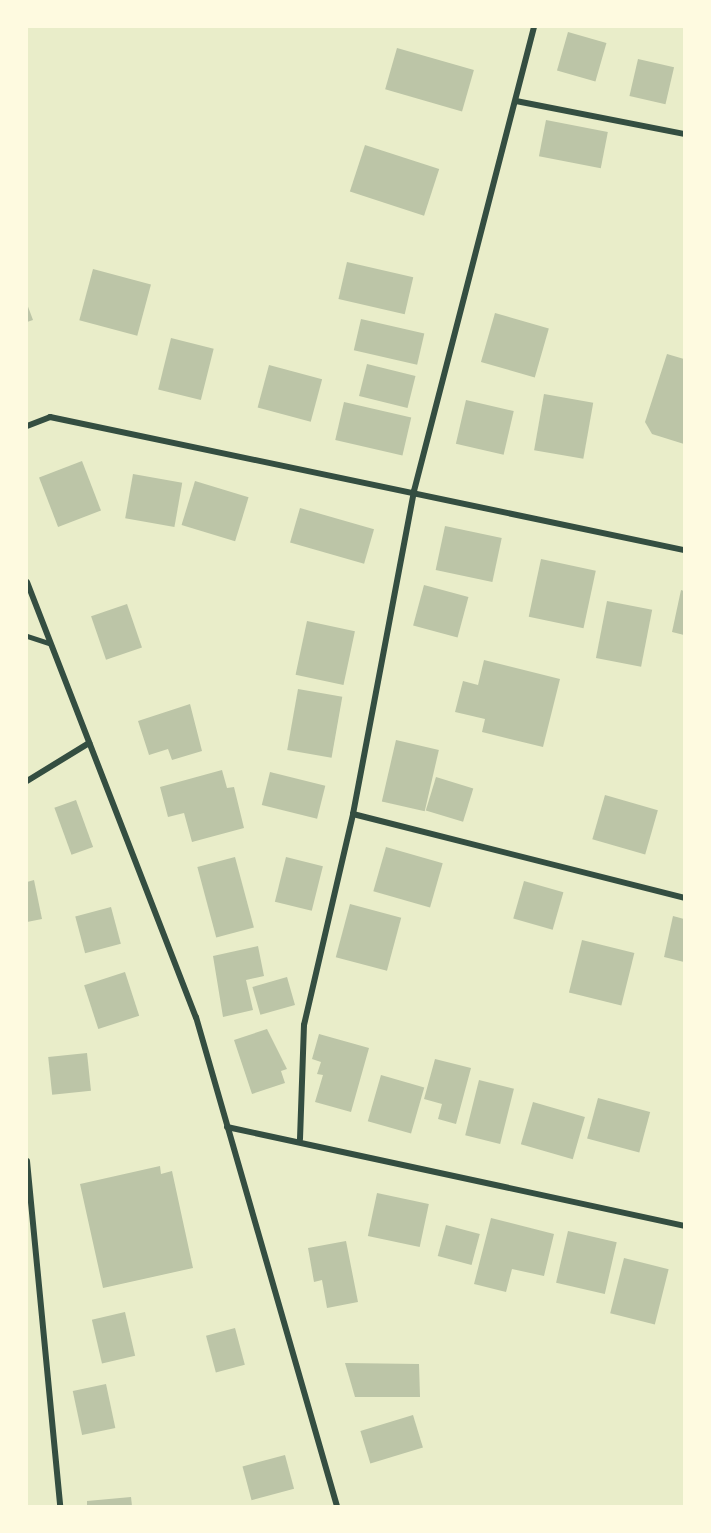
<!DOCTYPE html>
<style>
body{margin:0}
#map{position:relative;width:711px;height:1533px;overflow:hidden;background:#e9edc9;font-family:"Alegreya Sans",sans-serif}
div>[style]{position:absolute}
.building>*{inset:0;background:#bcc5a7;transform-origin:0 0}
.service>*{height:4.5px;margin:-2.25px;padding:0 2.25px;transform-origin:2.25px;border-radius:2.25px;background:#344e41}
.minor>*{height:6px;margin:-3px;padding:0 3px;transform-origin:3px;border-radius:3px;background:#344e41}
span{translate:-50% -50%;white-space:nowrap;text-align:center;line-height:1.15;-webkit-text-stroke:4.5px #fefae0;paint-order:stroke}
.frame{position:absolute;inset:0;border:28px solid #fefae0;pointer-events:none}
</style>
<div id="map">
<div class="building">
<div style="left:568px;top:32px;width:40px;height:40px;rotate:16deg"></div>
<div style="left:397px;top:48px;width:80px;height:43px;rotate:16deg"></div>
<div style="left:638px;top:59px;width:37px;height:38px;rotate:13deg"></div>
<div style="left:546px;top:120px;width:63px;height:37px;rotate:11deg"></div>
<div style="left:365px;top:145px;width:78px;height:49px;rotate:18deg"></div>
<div style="left:347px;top:262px;width:68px;height:38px;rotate:13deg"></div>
<div style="left:93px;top:269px;width:60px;height:53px;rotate:15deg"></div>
<div style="clip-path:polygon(27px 304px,33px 320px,27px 322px)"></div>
<div style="left:495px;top:313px;width:56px;height:51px;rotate:16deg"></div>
<div style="left:361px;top:319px;width:65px;height:32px;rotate:13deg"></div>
<div style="left:171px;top:338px;width:44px;height:53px;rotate:14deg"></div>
<div style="clip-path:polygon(667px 354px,684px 359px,684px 444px,652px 434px,645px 422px)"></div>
<div style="left:367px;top:364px;width:50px;height:33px;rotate:14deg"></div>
<div style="left:269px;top:365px;width:55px;height:44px;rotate:15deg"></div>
<div style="left:544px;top:394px;width:50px;height:57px;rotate:10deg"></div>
<div style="left:466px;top:400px;width:49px;height:45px;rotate:13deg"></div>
<div style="left:344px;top:402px;width:69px;height:39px;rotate:13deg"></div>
<div style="left:82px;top:461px;width:53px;height:46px;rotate:69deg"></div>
<div style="left:133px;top:474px;width:50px;height:45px;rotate:10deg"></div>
<div style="left:195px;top:481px;width:56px;height:46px;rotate:17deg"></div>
<div style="left:300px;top:508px;width:77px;height:36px;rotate:16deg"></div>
<div style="left:445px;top:526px;width:58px;height:45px;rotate:12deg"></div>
<div style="left:541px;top:559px;width:56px;height:59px;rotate:12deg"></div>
<div style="left:424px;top:585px;width:46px;height:42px;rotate:15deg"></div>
<div style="clip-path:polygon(681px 590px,684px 591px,684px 635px,672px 632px)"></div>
<div style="left:607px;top:601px;width:46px;height:58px;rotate:11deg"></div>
<div style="left:127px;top:604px;width:46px;height:38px;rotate:71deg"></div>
<div style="left:307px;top:621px;width:49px;height:55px;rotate:12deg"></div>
<div style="clip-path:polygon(484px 660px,560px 679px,543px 747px,482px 732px,485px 719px,455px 712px,463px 681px,478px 685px)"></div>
<div style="left:298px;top:689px;width:45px;height:62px;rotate:10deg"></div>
<div style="clip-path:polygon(190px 704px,202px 751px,172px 760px,168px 749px,149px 755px,138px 721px)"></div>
<div style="left:396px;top:740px;width:44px;height:63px;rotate:13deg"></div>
<div style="clip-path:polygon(222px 770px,227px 788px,234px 787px,244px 828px,192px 842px,184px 813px,168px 817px,160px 787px)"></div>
<div style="left:270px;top:772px;width:57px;height:34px;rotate:14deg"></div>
<div style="left:436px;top:777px;width:39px;height:35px;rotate:17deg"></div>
<div style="left:605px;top:795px;width:55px;height:46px;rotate:16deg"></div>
<div style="left:76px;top:800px;width:50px;height:23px;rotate:70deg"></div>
<div style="left:386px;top:847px;width:59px;height:46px;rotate:16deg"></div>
<div style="left:235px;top:857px;width:73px;height:39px;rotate:75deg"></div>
<div style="left:286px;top:857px;width:38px;height:46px;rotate:14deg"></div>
<div style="clip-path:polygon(34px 880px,42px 919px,27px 922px,27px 882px)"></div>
<div style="left:524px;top:881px;width:41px;height:39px;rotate:16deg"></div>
<div style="left:350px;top:904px;width:53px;height:55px;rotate:15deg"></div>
<div style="left:111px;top:907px;width:38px;height:37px;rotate:75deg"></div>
<div style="clip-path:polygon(673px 916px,684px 919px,684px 962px,664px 957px)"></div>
<div style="left:582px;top:940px;width:54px;height:54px;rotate:14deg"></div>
<div style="clip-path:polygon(258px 946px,264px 976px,246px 980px,253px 1010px,223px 1017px,213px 956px)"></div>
<div style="left:125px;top:972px;width:46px;height:43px;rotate:72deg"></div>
<div style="left:287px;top:977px;width:29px;height:36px;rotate:74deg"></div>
<div style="clip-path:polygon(267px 1029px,287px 1069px,281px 1071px,285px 1083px,252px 1094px,234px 1040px)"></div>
<div style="clip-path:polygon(319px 1034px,369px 1048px,351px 1112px,315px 1102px,323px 1075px,317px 1074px,321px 1062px,312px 1059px)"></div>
<div style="left:87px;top:1053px;width:38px;height:39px;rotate:84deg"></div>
<div style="clip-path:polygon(435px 1059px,471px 1068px,456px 1124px,438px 1119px,442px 1104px,424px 1099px)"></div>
<div style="left:381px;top:1075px;width:45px;height:48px;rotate:16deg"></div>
<div style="left:479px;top:1080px;width:36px;height:57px;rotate:14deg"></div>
<div style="left:598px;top:1098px;width:54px;height:42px;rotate:15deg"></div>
<div style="left:533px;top:1102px;width:54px;height:44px;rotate:16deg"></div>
<div style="clip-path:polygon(160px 1166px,161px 1174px,172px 1171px,193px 1268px,103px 1288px,80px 1184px)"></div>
<div style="left:377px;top:1193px;width:53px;height:44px;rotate:12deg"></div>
<div style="clip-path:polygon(491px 1218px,554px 1234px,544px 1276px,512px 1269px,506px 1292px,474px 1284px)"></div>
<div style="left:446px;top:1225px;width:35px;height:32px;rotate:15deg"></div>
<div style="left:568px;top:1231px;width:50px;height:53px;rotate:13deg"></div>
<div style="clip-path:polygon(346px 1241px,358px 1302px,327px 1308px,322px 1280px,314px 1282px,308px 1248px)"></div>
<div style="left:624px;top:1258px;width:46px;height:57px;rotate:14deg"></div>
<div style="left:125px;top:1312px;width:45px;height:34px;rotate:77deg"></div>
<div style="left:235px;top:1328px;width:38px;height:30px;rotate:75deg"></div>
<div style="clip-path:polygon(345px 1363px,419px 1364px,420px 1397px,355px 1397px)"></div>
<div style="left:106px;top:1384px;width:45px;height:34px;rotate:78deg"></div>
<div style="left:413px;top:1415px;width:34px;height:55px;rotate:73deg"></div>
<div style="left:285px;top:1455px;width:35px;height:44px;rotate:75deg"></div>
<div style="clip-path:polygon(131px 1497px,132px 1506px,87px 1506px,87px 1501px)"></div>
</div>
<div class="service">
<div style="left:27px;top:636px;width:22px;rotate:18deg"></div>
</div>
<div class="minor">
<div style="left:516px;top:101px;width:171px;rotate:11.1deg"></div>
<div style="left:27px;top:426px;width:25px;rotate:-21deg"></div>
<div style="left:50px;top:417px;width:648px;rotate:11.85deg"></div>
<div style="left:27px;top:582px;width:467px;rotate:68.8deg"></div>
<div style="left:196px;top:1017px;width:509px;rotate:73.92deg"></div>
<div style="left:27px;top:781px;width:73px;rotate:-31.5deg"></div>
<div style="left:353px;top:814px;width:341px;rotate:14.2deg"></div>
<div style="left:227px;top:1127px;width:468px;rotate:12.2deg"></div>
<div style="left:300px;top:1139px;width:114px;rotate:-88deg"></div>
<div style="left:304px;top:1025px;width:217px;rotate:-76.9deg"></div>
<div style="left:353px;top:814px;width:329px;rotate:-79.3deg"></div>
<div style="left:414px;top:491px;width:479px;rotate:-75.5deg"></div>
<div style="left:27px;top:1161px;width:347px;rotate:84.5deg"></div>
</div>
<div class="frame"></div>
</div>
